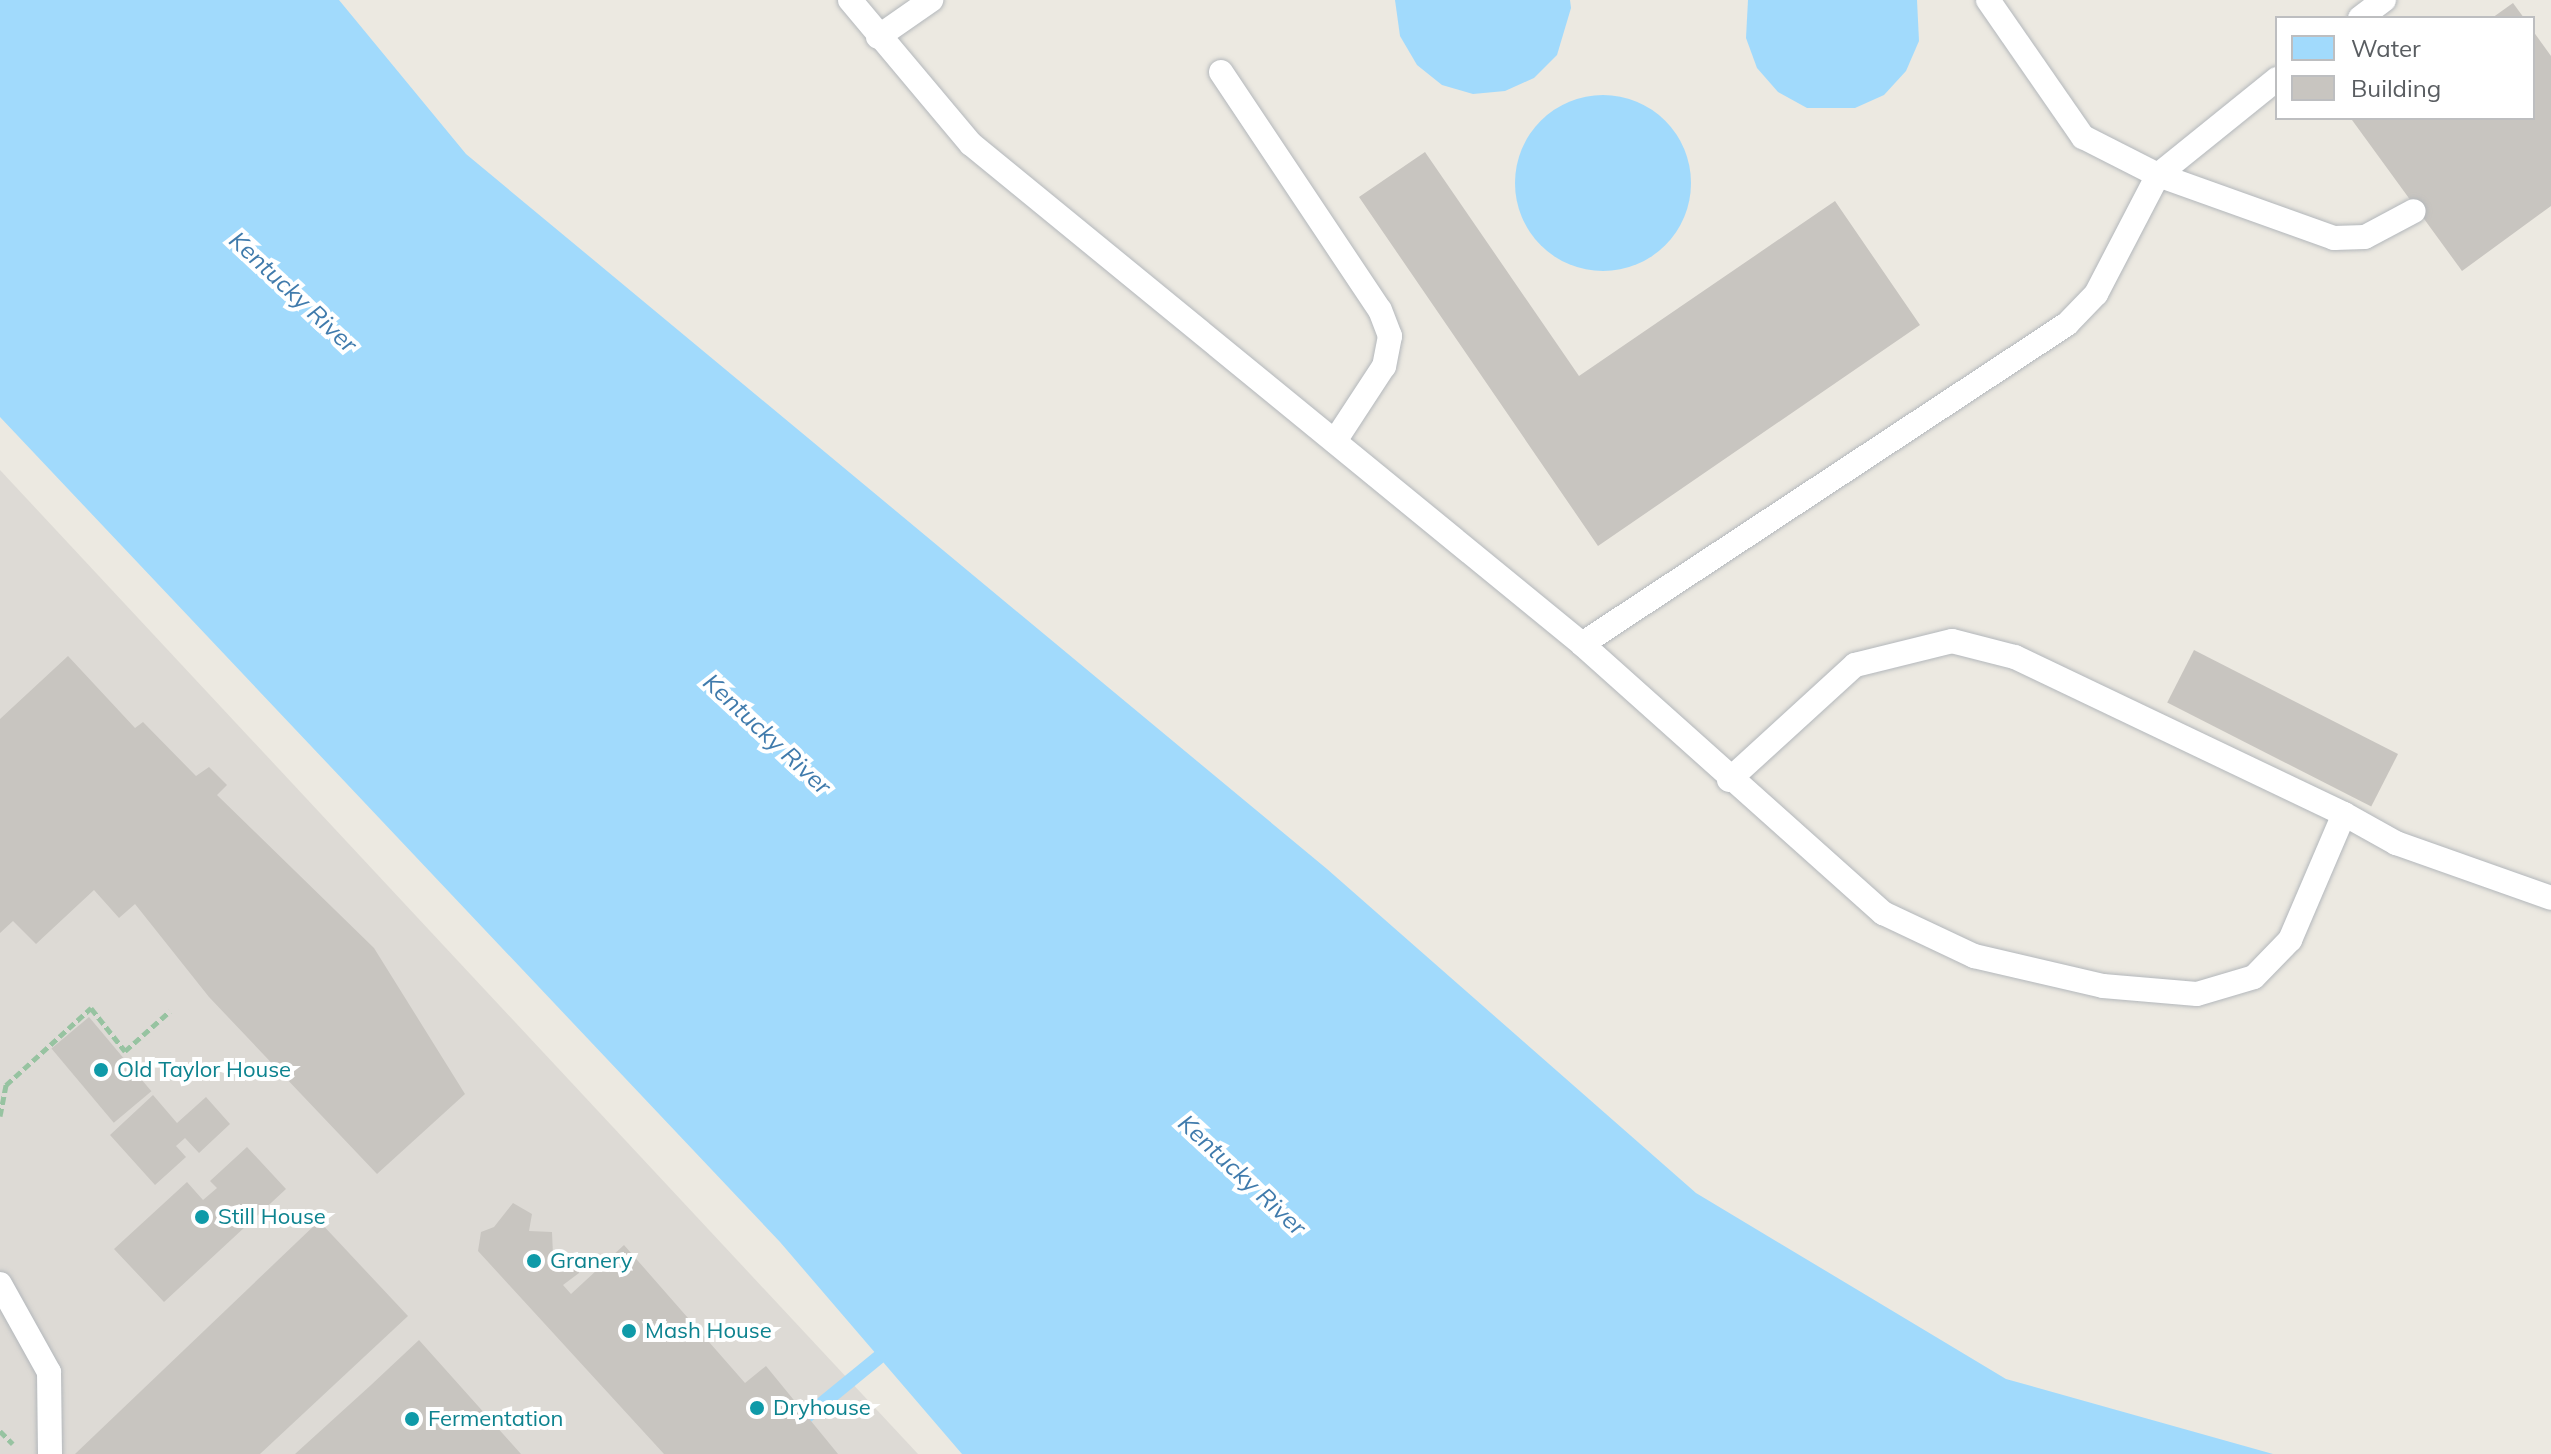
<!DOCTYPE html>
<style>
body{margin:0}
#map{position:relative;width:2551px;height:1454px;overflow:hidden;background:#ece9e1;font-family:Mulish,sans-serif}
div>[style]{position:absolute}
.industrial>*{inset:0;background:#dddad5}
.water>*{inset:0;background:#a1dafc}
.round{border-radius:50%}
.stream>*{height:14px;margin:-7px;padding:0 7px;transform-origin:7px;border-radius:7px;background:#a1dafc}
.building>*{inset:0;background:#c8c5c0;transform-origin:0 0}
.path>*{height:5px;margin-top:-2.5px;transform-origin:0;background:repeating-linear-gradient(90deg,#97c3a1 0 8px,transparent 0 12px)}
.roads{filter:drop-shadow(0 0 2px #b3b7bb) drop-shadow(0 0 2px #b3b7bb)}
.lane>*{height:24px;margin:-12px;padding:0 12px;transform-origin:12px;border-radius:12px;background:#fff}
.dots>*{width:22px;height:22px;translate:-50% -50%;box-sizing:border-box;border:4px solid #fff;border-radius:50%}
span{translate:-50% -50%;white-space:nowrap;text-align:center;line-height:1.15;-webkit-text-stroke:8px #fff;paint-order:stroke}
.culture-label{font-size:22px;color:#0d838f}
.left{translate:0 -50%;text-align:left}
.water-label{font-size:24px;color:#407bac;font-style:italic}
.legend{position:absolute;left:2275px;top:16px;width:260px;height:104px;box-sizing:border-box;background:#fff;border:2px solid #bdbec0;margin:0;padding:10px 14px;list-style:none;font-size:24px;color:#595d61}
.legend li{display:flex;align-items:center;gap:16px;height:40px}
.legend b{width:40px;border:2px solid #bdbec0}
</style>
<div id="map">
<div class="industrial">
<div style="clip-path:polygon(0 470px,918px 1454px,0 1454px)"></div>
</div>
<div class="water">
<div style="clip-path:polygon(0 0,339px 0,466px 154px,1327px 869px,1696px 1193px,2006px 1379px,2273px 1454px,962px 1454px,780px 1242px,0 417px)"></div>
<div style="clip-path:polygon(1395px 0,1570px 0,1571px 8px,1557px 55px,1534px 78px,1505px 91px,1473px 94px,1442px 85px,1417px 65px,1400px 36px)"></div>
<div style="clip-path:polygon(1748px 0,1917px 0,1919px 41px,1906px 71px,1884px 95px,1855px 108px,1807px 108px,1778px 92px,1757px 68px,1746px 38px)"></div>
<div class="round" style="left:1515px;top:95px;width:176px;height:176px"></div>
</div>
<div class="stream">
<div style="left:807px;top:1416px;width:93px;rotate:-39.3deg"></div>
</div>
<div class="building">
<div style="clip-path:polygon(2513px 3px,2524px 18px,2492px 18px)"></div>
<div style="clip-path:polygon(2533px 31px,2551px 56px,2551px 206px,2462px 271px,2352px 120px,2533px 118px)"></div>
<div style="clip-path:polygon(1425px 152px,1579px 376px,1835px 201px,1920px 325px,1598px 546px,1359px 197px)"></div>
<div style="left:2194px;top:650px;width:229px;height:59px;rotate:27deg"></div>
<div style="clip-path:polygon(68px 656px,135px 728px,143px 722px,196px 776px,209px 767px,227px 785px,217px 795px,374px 948px,465px 1094px,377px 1174px,209px 997px,135px 904px,119px 918px,94px 890px,36px 944px,13px 921px,0 933px,0 719px)"></div>
<div style="left:89px;top:1017px;width:97px;height:49px;rotate:50deg"></div>
<div style="clip-path:polygon(153px 1095px,177px 1123px,206px 1097px,230px 1124px,199px 1153px,185px 1138px,176px 1146px,186px 1157px,155px 1185px,110px 1135px)"></div>
<div style="clip-path:polygon(247px 1147px,286px 1189px,164px 1302px,114px 1249px,187px 1182px,203px 1200px,217px 1188px,210px 1181px)"></div>
<div style="clip-path:polygon(513px 1203px,532px 1214px,529px 1231px,552px 1232px,553px 1255px,576px 1257px,579px 1273px,563px 1285px,571px 1294px,624px 1245px,745px 1383px,766px 1366px,838px 1454px,664px 1454px,478px 1251px,481px 1232px,494px 1227px)"></div>
<div style="clip-path:polygon(319px 1221px,408px 1316px,260px 1454px,75px 1454px)"></div>
<div style="clip-path:polygon(419px 1340px,521px 1454px,295px 1454px,371px 1385px)"></div>
</div>
<div class="path">
<div style="left:0;top:1116px;width:32px;rotate:-79deg"></div>
<div style="left:6px;top:1085px;width:115px;rotate:-42.2deg"></div>
<div style="left:91px;top:1008px;width:55px;rotate:51.7deg"></div>
<div style="left:125px;top:1051px;width:60px;rotate:-41.6deg"></div>
<div style="left:0;top:1431px;width:18px;rotate:45deg"></div>
</div>
<div class="roads">
<div class="lane">
<div style="left:850px;top:0;width:188px;rotate:50deg"></div>
<div style="left:971px;top:144px;width:790px;rotate:39.29deg"></div>
<div style="left:1582px;top:644px;width:581px;rotate:-33.42deg"></div>
<div style="left:2067px;top:324px;width:42px;rotate:-46deg"></div>
<div style="left:2096px;top:294px;width:134px;rotate:-62.5deg"></div>
<div style="left:2158px;top:175px;width:153px;rotate:-38.9deg"></div>
<div style="left:1988px;top:0;width:167px;rotate:55.3deg"></div>
<div style="left:2083px;top:137px;width:84px;rotate:26.9deg"></div>
<div style="left:2158px;top:175px;width:187px;rotate:19.7deg"></div>
<div style="left:2334px;top:238px;width:31px;rotate:-2deg"></div>
<div style="left:2365px;top:237px;width:55px;rotate:-28deg"></div>
<div style="left:2360px;top:18px;width:30px;rotate:-37deg"></div>
<div style="left:878px;top:37px;width:65px;rotate:-34.9deg"></div>
<div style="left:1221px;top:72px;width:286px;rotate:56.3deg"></div>
<div style="left:1380px;top:310px;width:28px;rotate:69deg"></div>
<div style="left:1390px;top:336px;width:31px;rotate:101deg"></div>
<div style="left:1384px;top:366px;width:90px;rotate:123.2deg"></div>
<div style="left:1582px;top:644px;width:404px;rotate:41.8deg"></div>
<div style="left:1883px;top:913px;width:101px;rotate:25.3deg"></div>
<div style="left:1974px;top:956px;width:132px;rotate:13.1deg"></div>
<div style="left:2103px;top:986px;width:94px;rotate:4.9deg"></div>
<div style="left:2197px;top:994px;width:59px;rotate:-16.6deg"></div>
<div style="left:2254px;top:977px;width:52px;rotate:-45.8deg"></div>
<div style="left:2290px;top:940px;width:137px;rotate:-66.8deg"></div>
<div style="left:2344px;top:814px;width:60px;rotate:29.1deg"></div>
<div style="left:2396px;top:843px;width:164px;rotate:19.5deg"></div>
<div style="left:1729px;top:780px;width:171px;rotate:-42.4deg"></div>
<div style="left:1855px;top:665px;width:100px;rotate:-13.9deg"></div>
<div style="left:1952px;top:641px;width:65px;rotate:14.3deg"></div>
<div style="left:2015px;top:657px;width:365px;rotate:25.5deg"></div>
<div style="left:0;top:1284px;width:101px;rotate:60.9deg"></div>
<div style="left:49px;top:1372px;width:82px;rotate:89.3deg"></div>
</div>
</div>
<div class="dots">
<div style="left:101px;top:1070px;background:#0f9aa8"></div>
<div style="left:202px;top:1217px;background:#0f9aa8"></div>
<div style="left:534px;top:1261px;background:#0f9aa8"></div>
<div style="left:629px;top:1331px;background:#0f9aa8"></div>
<div style="left:757px;top:1408px;background:#0f9aa8"></div>
<div style="left:412px;top:1419px;background:#0f9aa8"></div>
</div>
<div class="culture-label">
<span class="left" style="left:117px;top:1070px">Old Taylor House</span>
<span class="left" style="left:218px;top:1217px">Still House</span>
<span class="left" style="left:550px;top:1261px">Granery</span>
<span class="left" style="left:645px;top:1331px">Mash House</span>
<span class="left" style="left:773px;top:1408px">Dryhouse</span>
<span class="left" style="left:428px;top:1419px">Fermentation</span>
</div>
<div class="water-label">
<span style="left:293px;top:292px;rotate:43deg">Kentucky River</span>
<span style="left:767px;top:734px;rotate:43deg">Kentucky River</span>
<span style="left:1242px;top:1175px;rotate:43deg">Kentucky River</span>
</div>
<ul class="legend">
<li><b style="height:22px;background:#a1dafc"></b>Water</li>
<li><b style="height:22px;background:#c8c5c0"></b>Building</li>
</ul>
</div>
